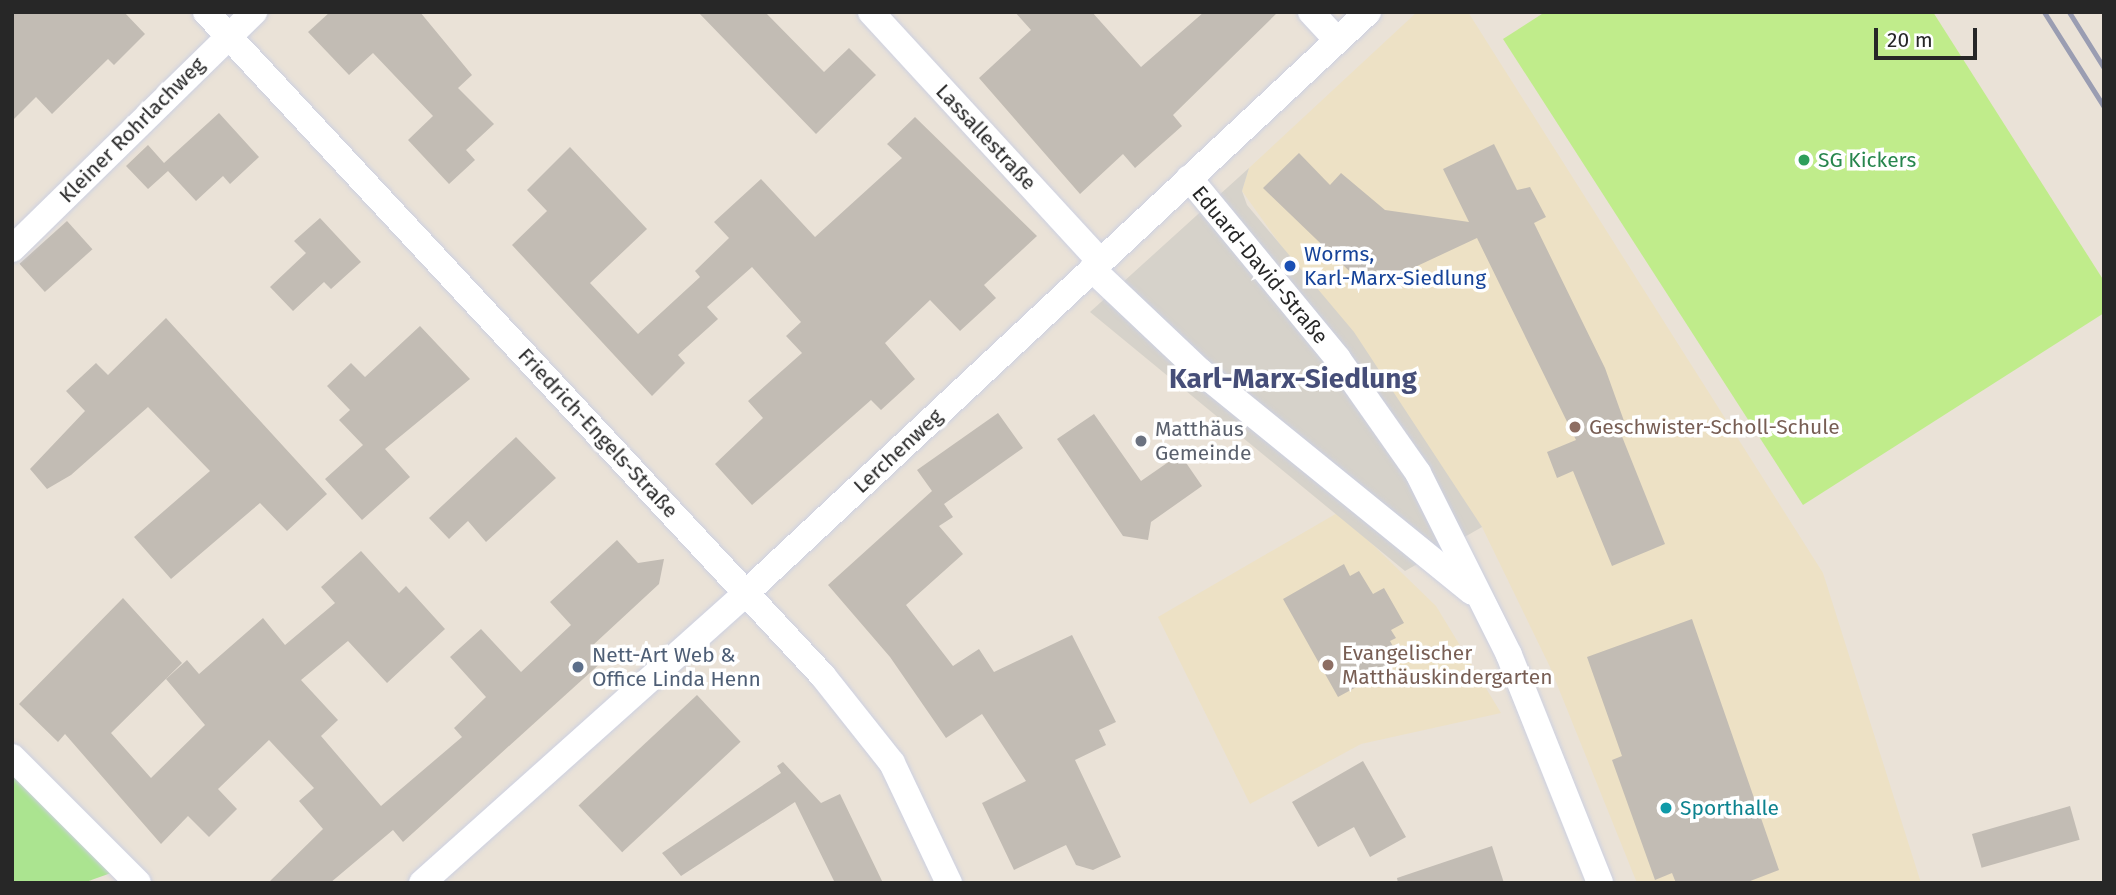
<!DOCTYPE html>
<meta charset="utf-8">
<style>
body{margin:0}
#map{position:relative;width:2116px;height:895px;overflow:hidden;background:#eae2d7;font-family:"Fira Sans",sans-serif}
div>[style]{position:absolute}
.education>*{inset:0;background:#ede1c5}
.green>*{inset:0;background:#abe490}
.pitch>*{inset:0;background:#c0ec8b}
.plaza>*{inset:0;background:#d6d2ca}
.building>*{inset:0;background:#c2bcb4;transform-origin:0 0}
.roads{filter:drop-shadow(0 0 2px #ccd0e1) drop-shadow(0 0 2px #ccd0e1)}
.street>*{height:26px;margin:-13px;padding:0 13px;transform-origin:13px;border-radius:13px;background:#fff}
.rail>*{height:5px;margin:-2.5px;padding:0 2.5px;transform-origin:2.5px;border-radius:2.5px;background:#9a9db2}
.dots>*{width:19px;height:19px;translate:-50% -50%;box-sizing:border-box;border:4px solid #fff;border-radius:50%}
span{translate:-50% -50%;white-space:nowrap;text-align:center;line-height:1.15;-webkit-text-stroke:7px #fff;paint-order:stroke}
.street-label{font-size:21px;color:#272727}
.leisure-label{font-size:21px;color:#27864d}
.left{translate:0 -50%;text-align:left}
.transit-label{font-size:21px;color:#164399}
.education-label{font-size:21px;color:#785e54}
.worship-label{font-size:21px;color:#5b616d}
.service-label{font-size:21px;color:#4e5e75}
.culture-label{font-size:21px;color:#0d838f}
.district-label{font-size:28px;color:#464e78;font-weight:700}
.frame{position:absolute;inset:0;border:14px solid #272727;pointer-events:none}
.scale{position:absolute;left:1874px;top:28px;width:103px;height:32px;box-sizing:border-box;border:4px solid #272727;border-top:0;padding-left:9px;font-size:21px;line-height:24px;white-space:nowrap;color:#272727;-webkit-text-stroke:5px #fff;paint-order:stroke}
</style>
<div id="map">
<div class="education">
<div style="clip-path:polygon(1417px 12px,1468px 12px,1823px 573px,1921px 883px,1637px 883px,1550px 667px,1482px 527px,1242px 191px,1249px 168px)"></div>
<div style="clip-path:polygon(1339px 512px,1436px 606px,1501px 713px,1361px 744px,1250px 804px,1158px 617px)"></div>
</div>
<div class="green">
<div style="clip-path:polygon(12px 775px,111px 873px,83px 883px,12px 883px)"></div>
</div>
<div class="pitch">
<div style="clip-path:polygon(1545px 12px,1933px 12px,2104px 281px,2104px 313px,1803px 505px,1503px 39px)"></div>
</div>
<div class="plaza">
<div style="clip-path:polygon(1249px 168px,1242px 191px,1247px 205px,1354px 332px,1482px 527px,1405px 571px,1090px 312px)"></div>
</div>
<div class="building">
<div style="clip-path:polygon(12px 12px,124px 12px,145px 34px,114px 65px,108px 59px,52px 114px,36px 97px,12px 121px)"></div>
<div style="clip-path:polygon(330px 12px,420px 12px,472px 75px,458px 88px,494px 124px,466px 150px,475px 160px,449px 184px,408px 140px,433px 116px,373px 53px,349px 75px,308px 32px)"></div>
<div style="clip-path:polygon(698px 12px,765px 12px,824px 72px,849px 48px,876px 75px,816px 134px)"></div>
<div style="clip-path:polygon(1015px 12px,1092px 12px,1141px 67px,1204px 12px,1278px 12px,1173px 115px,1182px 126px,1135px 168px,1123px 154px,1080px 194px,979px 78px,1031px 30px)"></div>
<div style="clip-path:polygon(219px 113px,259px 157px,230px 184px,223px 176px,196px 201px,168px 171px,148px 189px,126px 166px,148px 145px,164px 163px)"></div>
<div style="clip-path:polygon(915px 117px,1037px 236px,984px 285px,996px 298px,960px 331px,930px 300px,885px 343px,915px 379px,881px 410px,871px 400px,752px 505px,715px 464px,763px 418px,748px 401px,802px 353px,786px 336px,801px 322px,752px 267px,707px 307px,718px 319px,678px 355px,685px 363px,652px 396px,512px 245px,547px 211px,527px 190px,570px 147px,647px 229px,590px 283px,638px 334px,700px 277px,695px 271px,729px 238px,714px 222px,761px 179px,815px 237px,902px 158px,887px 144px)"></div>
<div style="clip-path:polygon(1494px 144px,1517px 190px,1530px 187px,1546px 217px,1534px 223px,1605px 368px,1624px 421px,1617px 424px,1665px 544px,1612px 566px,1573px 471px,1557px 478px,1547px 452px,1576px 440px,1477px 238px,1368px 289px,1263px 188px,1299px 153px,1330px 185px,1341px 173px,1385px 210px,1469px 222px,1443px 169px)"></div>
<div style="clip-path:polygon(320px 218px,361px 262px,331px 289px,324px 282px,293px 311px,270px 287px,306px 253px,294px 241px)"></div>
<div style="left:67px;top:221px;width:38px;height:64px;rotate:48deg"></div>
<div style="clip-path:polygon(166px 318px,327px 494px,287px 531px,260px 503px,171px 579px,134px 537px,210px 471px,148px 407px,71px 475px,47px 489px,30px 469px,85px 411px,66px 391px,96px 363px,108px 375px)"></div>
<div style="clip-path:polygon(420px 326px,470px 379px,385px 449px,410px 477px,362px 520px,325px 479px,363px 445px,339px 420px,350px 410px,327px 386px,351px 363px,365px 377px)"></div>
<div style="clip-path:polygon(998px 413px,1023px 448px,944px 504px,953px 517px,939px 526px,963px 554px,906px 605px,953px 666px,979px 649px,994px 672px,1072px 635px,1116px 722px,1099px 730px,1106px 745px,1075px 760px,1121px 857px,1093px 870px,1076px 865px,1066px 845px,1014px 870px,982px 803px,1026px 781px,982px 714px,946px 738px,890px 657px,828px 585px,932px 491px,917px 470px)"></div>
<div style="clip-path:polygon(1094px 414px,1141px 481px,1180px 454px,1202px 486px,1151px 522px,1148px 540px,1123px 536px,1057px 439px)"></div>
<div style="clip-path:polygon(516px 437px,556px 478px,486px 542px,468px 521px,449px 539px,429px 518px)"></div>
<div style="clip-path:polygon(617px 540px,638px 563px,664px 559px,659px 584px,592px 646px,604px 660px,403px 842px,393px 830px,330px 883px,268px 883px,323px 829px,299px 801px,314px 788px,269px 740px,218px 789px,237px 809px,209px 837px,188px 816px,161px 844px,65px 734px,58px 742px,19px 704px,123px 598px,182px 663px,111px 733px,151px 778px,205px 725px,166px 679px,187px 660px,199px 674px,263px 618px,285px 645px,335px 603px,321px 587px,361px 551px,399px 593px,406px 586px,445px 629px,387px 683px,348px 641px,301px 680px,338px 720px,321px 736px,381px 806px,462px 737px,454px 728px,486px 697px,450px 657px,481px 629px,521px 672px,571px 625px,550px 602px)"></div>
<div style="clip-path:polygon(1344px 564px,1350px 576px,1359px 571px,1373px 594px,1384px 588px,1404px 623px,1391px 630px,1396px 638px,1390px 641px,1402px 662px,1338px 697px,1283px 599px)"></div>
<div style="clip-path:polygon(1692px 619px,1779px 870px,1745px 883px,1676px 883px,1672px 873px,1655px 880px,1612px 760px,1622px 756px,1587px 657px)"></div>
<div style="left:697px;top:695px;width:64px;height:162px;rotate:47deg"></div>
<div style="clip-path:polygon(1363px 761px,1406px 837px,1370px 857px,1354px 827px,1318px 847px,1292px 802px)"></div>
<div style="clip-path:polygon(783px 762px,821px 803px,840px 794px,883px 883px,835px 883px,795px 802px,681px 876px,662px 853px,781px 773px,777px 766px)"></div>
<div style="left:2070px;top:806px;width:35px;height:102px;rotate:74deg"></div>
<div style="clip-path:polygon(1492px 846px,1504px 883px,1398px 883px,1397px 878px)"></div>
</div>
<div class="roads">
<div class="street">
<div style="left:206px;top:12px;width:906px;rotate:47.1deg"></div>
<div style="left:823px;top:676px;width:111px;rotate:51.6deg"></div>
<div style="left:892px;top:763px;width:133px;rotate:64.6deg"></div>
<div style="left:871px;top:12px;width:338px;rotate:47.4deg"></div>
<div style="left:1311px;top:12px;width:38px;rotate:47deg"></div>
<div style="left:1189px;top:178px;width:234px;rotate:50.5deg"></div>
<div style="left:1338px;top:359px;width:139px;rotate:54.9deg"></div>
<div style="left:1418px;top:473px;width:203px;rotate:63.4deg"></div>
<div style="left:1509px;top:655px;width:245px;rotate:68.2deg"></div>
<div style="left:12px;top:249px;width:339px;rotate:-44.4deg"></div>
<div style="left:1092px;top:269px;width:149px;rotate:43.4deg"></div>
<div style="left:1200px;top:371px;width:350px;rotate:39.1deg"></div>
<div style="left:12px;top:757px;width:178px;rotate:45deg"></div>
<div style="left:422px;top:883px;width:435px;rotate:-41.8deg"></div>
<div style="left:746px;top:593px;width:851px;rotate:-43.05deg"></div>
</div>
</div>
<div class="rail">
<div style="left:2044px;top:12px;width:112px;rotate:57.7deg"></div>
<div style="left:2069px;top:12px;width:66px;rotate:58deg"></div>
</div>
<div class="dots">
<div style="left:1804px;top:160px;background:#2e9e5b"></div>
<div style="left:1290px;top:266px;background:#1a4fb4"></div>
<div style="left:1575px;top:427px;background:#8d6e63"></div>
<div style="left:1141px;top:441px;background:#6b7280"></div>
<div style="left:1328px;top:665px;background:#8d6e63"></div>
<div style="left:578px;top:667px;background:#5c6f8a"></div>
<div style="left:1666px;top:808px;background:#0f9aa8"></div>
</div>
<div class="street-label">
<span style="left:132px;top:130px;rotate:-45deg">Kleiner Rohrlachweg</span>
<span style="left:986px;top:137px;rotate:47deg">Lassallestraße</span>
<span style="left:1260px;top:265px;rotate:50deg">Eduard-David-Straße</span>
<span style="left:598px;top:433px;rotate:47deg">Friedrich-Engels-Straße</span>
<span style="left:898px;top:451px;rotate:-43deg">Lerchenweg</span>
</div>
<div class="leisure-label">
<span class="left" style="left:1818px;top:160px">SG Kickers</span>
</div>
<div class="transit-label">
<span class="left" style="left:1304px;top:266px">Worms,<br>Karl-Marx-Siedlung</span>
</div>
<div class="education-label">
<span class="left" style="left:1589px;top:427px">Geschwister-Scholl-Schule</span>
<span class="left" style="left:1342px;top:665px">Evangelischer<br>Matthäuskindergarten</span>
</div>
<div class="worship-label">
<span class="left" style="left:1155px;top:441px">Matthäus<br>Gemeinde</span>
</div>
<div class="service-label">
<span class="left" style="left:592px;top:667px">Nett-Art Web &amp;<br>Office Linda Henn</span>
</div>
<div class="culture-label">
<span class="left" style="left:1680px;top:808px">Sporthalle</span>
</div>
<div class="district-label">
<span style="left:1293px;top:379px">Karl-Marx-Siedlung</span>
</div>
<div class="frame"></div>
<div class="scale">20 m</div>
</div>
